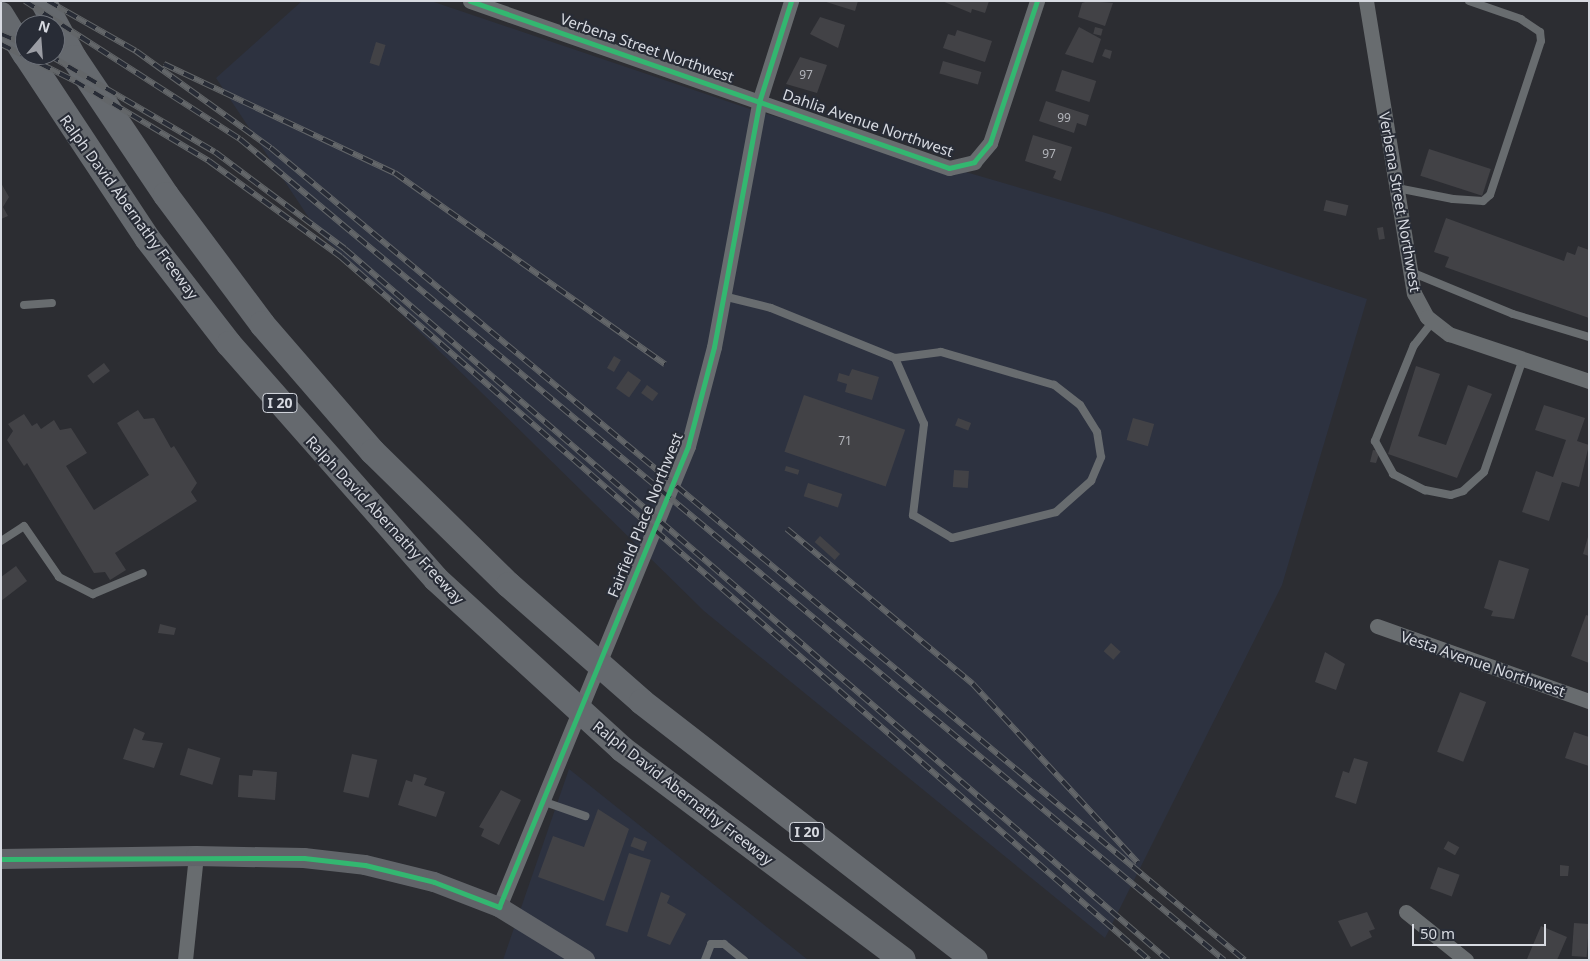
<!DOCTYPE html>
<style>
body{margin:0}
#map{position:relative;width:1590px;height:961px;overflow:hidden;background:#2c2d32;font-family:"Noto Sans",sans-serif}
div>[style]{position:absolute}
.built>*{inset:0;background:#2d3240}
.building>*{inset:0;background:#424246;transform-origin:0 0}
.lane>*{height:8px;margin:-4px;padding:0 4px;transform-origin:4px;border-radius:4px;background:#686c6f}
.street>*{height:15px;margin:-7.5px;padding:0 7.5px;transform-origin:7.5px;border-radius:7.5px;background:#686c6f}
.secondary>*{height:20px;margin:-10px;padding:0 10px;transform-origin:10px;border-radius:10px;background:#616469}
.highway>*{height:26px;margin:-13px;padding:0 13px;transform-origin:13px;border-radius:13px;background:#65696e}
.rail>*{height:5.5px;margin-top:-2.75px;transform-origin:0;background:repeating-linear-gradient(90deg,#282c36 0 11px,#636669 0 22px);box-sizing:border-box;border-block:1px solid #636669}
.cycleway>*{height:5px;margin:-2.5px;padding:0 2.5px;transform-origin:2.5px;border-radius:2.5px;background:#33b770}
span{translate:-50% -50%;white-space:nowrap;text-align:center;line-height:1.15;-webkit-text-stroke:4px #282c36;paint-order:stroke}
.number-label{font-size:12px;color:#b2b4ba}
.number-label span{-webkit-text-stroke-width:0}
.shield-label span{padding:1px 4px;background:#282c36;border:1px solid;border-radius:4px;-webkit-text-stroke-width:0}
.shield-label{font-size:14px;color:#d7dae1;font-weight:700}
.street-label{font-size:15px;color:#d7dae1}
.frame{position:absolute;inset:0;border:2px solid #d7dae1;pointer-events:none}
.north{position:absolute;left:15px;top:15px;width:50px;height:50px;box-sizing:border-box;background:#282c36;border:1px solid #6e727a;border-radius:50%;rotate:18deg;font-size:14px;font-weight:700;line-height:20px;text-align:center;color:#d7dae1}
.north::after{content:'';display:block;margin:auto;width:18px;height:22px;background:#9b9da4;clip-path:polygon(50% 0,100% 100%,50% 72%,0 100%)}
.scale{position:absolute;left:1412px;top:924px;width:134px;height:22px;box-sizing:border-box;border:2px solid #d7dae1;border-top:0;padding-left:6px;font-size:15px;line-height:18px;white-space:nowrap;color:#d7dae1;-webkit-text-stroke:4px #282c36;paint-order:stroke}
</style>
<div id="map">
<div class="built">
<div style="clip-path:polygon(302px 1px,431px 1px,750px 109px,1106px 213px,1367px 299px,1282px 585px,1105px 938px,704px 611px,319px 233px,216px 78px)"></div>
<div style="clip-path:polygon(569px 769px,808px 960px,503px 960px)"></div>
</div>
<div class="building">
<div style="clip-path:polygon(823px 1px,858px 1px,855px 11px)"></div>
<div style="clip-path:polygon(942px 1px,989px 1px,985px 13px,972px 9px,971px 13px)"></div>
<div style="clip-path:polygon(1088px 1px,1113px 3px,1105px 26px,1078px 17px,1082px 3px)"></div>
<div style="clip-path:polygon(820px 17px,845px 25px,838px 48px,810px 34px)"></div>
<div style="clip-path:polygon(1079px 27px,1101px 39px,1093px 63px,1065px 54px)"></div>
<div style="left:1095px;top:27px;width:8px;height:7px;rotate:14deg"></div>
<div style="clip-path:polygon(957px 30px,992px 41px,985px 62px,943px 48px,948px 34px,955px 36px)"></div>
<div style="left:376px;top:42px;width:10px;height:22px;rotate:17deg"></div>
<div style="clip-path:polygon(1105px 49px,1112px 51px,1110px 59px,1102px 56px)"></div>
<div style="clip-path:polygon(800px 57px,827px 65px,817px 93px,786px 84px)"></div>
<div style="left:943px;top:61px;width:40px;height:13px;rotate:16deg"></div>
<div style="left:1062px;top:70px;width:36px;height:22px;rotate:18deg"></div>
<div style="clip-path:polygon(1046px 101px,1089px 115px,1086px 126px,1077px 123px,1074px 133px,1039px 121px)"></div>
<div style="clip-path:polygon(1033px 135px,1072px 147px,1061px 181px,1053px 178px,1056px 171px,1025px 161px)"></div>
<div style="left:1429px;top:149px;width:65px;height:28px;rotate:18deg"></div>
<div style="clip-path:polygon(1px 183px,9px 197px,3px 207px,8px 216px,1px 219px)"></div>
<div style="left:1326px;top:200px;width:23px;height:11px;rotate:13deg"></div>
<div style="clip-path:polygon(1446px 218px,1564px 261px,1567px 252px,1575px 255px,1578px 246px,1589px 250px,1589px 318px,1445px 267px,1449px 257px,1434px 252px)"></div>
<div style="left:1383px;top:227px;width:12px;height:6px;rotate:81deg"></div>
<div style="left:614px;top:356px;width:8px;height:14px;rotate:30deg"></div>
<div style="left:104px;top:363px;width:10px;height:21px;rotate:53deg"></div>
<div style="clip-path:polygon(1416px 366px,1440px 374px,1418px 436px,1446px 445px,1468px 385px,1492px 394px,1457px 478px,1388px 454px)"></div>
<div style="clip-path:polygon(852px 369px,879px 377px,872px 400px,845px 392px,847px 384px,837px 381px,839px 373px,849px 376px)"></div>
<div style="left:628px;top:371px;width:16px;height:21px;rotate:35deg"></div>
<div style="left:647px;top:385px;width:14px;height:10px;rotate:36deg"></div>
<div style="left:804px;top:395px;width:107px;height:60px;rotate:19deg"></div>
<div style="clip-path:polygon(1544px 405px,1585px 418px,1577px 441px,1589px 445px,1579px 487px,1562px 482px,1549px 521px,1522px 512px,1536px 471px,1553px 477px,1566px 440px,1535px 430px)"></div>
<div style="clip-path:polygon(138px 410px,144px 419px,154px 418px,171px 448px,174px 446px,197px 483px,191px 492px,197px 501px,115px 553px,126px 570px,110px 580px,105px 572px,94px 573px,27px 463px,24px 466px,7px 440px,13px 431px,8px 424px,24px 414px,32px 426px,37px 423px,41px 429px,54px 420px,60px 430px,71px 428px,87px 453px,66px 466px,94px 510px,149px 475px,117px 423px)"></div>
<div style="left:958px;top:418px;width:14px;height:8px;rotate:21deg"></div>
<div style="left:1133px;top:418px;width:22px;height:23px;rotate:16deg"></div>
<div style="clip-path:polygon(1373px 450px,1380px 451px,1376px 463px,1370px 462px)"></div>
<div style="left:786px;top:466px;width:14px;height:5px;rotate:17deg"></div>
<div style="left:954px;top:470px;width:15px;height:17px;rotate:4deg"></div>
<div style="left:808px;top:483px;width:36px;height:14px;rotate:18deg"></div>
<div style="left:820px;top:536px;width:27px;height:8px;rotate:42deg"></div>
<div style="clip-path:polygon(1588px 537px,1589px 538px,1589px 556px,1583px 554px)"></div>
<div style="clip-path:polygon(1499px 560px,1529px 569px,1514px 619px,1491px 616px,1493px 611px,1484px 608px)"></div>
<div style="clip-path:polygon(16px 566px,27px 581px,1px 601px,1px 577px)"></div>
<div style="clip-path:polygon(1586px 615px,1589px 616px,1589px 663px,1571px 656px)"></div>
<div style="clip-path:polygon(160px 624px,176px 628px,174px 635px,158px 633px)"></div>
<div style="left:1111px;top:643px;width:13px;height:11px;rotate:42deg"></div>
<div style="clip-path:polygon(1325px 652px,1345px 664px,1336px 690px,1315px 682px)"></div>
<div style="left:1460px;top:692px;width:28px;height:64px;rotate:21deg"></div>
<div style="clip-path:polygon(134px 728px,145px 733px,142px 740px,163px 743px,154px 768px,123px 759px)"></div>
<div style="clip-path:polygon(1574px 732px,1589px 737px,1589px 766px,1565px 758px)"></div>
<div style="left:188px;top:748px;width:34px;height:28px;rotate:17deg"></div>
<div style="left:352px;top:754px;width:26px;height:39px;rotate:13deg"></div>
<div style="clip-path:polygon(1354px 758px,1368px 762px,1356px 804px,1335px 797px,1343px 771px,1349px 773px)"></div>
<div style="clip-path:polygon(253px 770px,277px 772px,275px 800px,238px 797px,239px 775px,252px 776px)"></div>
<div style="clip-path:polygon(414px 774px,427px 778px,424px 785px,445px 792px,436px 817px,398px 805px,406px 780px,412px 782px)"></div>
<div style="clip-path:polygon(501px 790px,521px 800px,499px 845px,481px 836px,484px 829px,479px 827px)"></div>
<div style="clip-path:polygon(598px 809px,629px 829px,604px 901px,538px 877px,553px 836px,584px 847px)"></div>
<div style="left:634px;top:837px;width:14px;height:10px;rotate:21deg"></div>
<div style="left:1448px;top:841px;width:13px;height:9px;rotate:29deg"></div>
<div style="left:629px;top:853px;width:23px;height:76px;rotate:18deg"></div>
<div style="clip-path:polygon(1560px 865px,1569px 866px,1568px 876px,1560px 876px)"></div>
<div style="left:1438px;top:867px;width:23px;height:23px;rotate:20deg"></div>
<div style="clip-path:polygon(661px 892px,670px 896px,667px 903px,686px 914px,670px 945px,647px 936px)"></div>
<div style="clip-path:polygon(1367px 912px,1375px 929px,1369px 931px,1372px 937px,1351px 947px,1338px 921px)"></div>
<div style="left:1574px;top:923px;width:15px;height:33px;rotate:4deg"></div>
<div style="clip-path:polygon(1541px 926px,1567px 937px,1557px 960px,1527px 959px)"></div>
</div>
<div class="lane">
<div style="left:1397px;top:188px;width:57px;rotate:11.1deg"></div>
<div style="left:1453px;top:199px;width:30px;rotate:4deg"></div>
<div style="left:1483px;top:201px;width:9px;rotate:-41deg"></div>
<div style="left:1490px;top:195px;width:162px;rotate:-71.7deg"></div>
<div style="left:1541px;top:41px;width:9px;rotate:-96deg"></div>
<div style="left:1540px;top:32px;width:23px;rotate:-146deg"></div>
<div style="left:1521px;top:19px;width:55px;rotate:-160.9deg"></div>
<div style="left:1411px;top:272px;width:110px;rotate:22.4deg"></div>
<div style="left:1513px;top:314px;width:79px;rotate:16.8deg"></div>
<div style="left:723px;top:296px;width:49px;rotate:14deg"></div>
<div style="left:771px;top:308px;width:134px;rotate:22deg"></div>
<div style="left:895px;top:358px;width:72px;rotate:66.3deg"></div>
<div style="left:924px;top:424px;width:92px;rotate:96.9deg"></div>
<div style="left:913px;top:515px;width:45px;rotate:30.5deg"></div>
<div style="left:952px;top:538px;width:107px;rotate:-14deg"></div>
<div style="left:1056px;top:512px;width:47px;rotate:-41.5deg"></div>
<div style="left:1091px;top:481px;width:26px;rotate:-67deg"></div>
<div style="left:1101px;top:457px;width:25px;rotate:-99deg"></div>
<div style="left:1097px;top:432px;width:32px;rotate:-122deg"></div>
<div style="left:1080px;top:405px;width:33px;rotate:-142deg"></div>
<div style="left:1054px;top:385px;width:118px;rotate:-163.7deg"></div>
<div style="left:941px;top:352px;width:46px;rotate:172.6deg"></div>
<div style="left:24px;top:305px;width:28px;rotate:-4deg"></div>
<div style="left:1433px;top:321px;width:31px;rotate:128deg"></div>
<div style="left:1414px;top:345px;width:104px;rotate:112.1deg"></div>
<div style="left:1375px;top:441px;width:38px;rotate:61deg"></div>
<div style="left:1393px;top:474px;width:36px;rotate:27deg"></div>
<div style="left:1425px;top:490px;width:26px;rotate:11deg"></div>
<div style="left:1451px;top:495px;width:13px;rotate:-18deg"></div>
<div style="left:1463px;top:491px;width:28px;rotate:-42deg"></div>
<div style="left:1484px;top:472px;width:120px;rotate:-71deg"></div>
<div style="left:1px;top:541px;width:27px;rotate:-33deg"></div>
<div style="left:24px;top:526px;width:62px;rotate:55.5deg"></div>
<div style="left:59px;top:577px;width:38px;rotate:27deg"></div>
<div style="left:93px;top:594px;width:54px;rotate:-22.8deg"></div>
<div style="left:542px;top:801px;width:46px;rotate:19.2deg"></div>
<div style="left:705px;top:960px;width:17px;rotate:-69deg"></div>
<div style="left:711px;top:944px;width:13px"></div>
<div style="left:724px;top:944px;width:26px;rotate:39deg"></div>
</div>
<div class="street">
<div style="left:470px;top:1px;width:507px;rotate:19.22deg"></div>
<div style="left:949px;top:168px;width:26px;rotate:-13deg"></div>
<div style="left:974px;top:162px;width:25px;rotate:-50deg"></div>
<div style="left:990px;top:143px;width:150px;rotate:-71.7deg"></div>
<div style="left:1366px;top:1px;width:296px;rotate:80.7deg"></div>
<div style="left:1414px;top:293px;width:27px;rotate:62deg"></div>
<div style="left:1427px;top:317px;width:28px;rotate:38deg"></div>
<div style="left:1449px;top:334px;width:148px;rotate:18.6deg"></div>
<div style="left:1377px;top:626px;width:225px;rotate:19.5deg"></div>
<div style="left:499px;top:907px;width:498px;rotate:-67.7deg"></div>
<div style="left:688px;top:446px;width:102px;rotate:-75.3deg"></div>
<div style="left:714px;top:347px;width:252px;rotate:-79.5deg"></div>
<div style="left:760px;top:99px;width:103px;rotate:-72.4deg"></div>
<div style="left:1406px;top:912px;width:77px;rotate:38.7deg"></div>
<div style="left:185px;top:960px;width:105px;rotate:-84deg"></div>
</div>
<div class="secondary">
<div style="left:1px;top:859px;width:195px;rotate:-0.9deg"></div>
<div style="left:196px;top:856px;width:108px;rotate:1.1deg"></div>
<div style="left:304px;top:858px;width:61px;rotate:6.5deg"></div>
<div style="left:365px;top:865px;width:71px;rotate:13.8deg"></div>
<div style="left:434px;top:882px;width:70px;rotate:21deg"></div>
<div style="left:499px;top:907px;width:101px;rotate:31.6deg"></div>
</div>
<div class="highway">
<div style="left:43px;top:1px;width:65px;rotate:61.5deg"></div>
<div style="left:74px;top:58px;width:165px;rotate:56.1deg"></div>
<div style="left:166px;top:195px;width:161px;rotate:53.3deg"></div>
<div style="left:262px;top:324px;width:169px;rotate:49.1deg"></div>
<div style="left:373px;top:452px;width:190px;rotate:44.4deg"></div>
<div style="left:509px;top:585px;width:177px;rotate:41.3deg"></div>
<div style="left:642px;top:702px;width:421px;rotate:37.8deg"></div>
<div style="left:1px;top:15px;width:46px;rotate:58.4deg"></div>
<div style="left:26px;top:55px;width:219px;rotate:56.5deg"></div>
<div style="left:147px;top:238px;width:134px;rotate:52.3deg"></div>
<div style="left:229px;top:344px;width:313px;rotate:48.6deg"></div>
<div style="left:436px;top:579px;width:252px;rotate:42.4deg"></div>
<div style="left:622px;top:749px;width:351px;rotate:36.9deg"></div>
</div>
<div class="rail">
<div style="left:25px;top:1px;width:255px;rotate:32.7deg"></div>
<div style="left:240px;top:139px;width:1282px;rotate:39.84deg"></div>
<div style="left:48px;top:1px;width:101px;rotate:29.6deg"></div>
<div style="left:136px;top:51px;width:166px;rotate:35.7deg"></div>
<div style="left:271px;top:148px;width:1268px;rotate:39.82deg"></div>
<div style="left:1px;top:34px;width:26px;rotate:23deg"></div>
<div style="left:1px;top:44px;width:83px;rotate:26.6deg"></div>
<div style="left:75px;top:81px;width:156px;rotate:30.8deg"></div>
<div style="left:209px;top:161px;width:163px;rotate:36deg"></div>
<div style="left:341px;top:257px;width:1071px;rotate:41.02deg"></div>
<div style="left:49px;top:55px;width:192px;rotate:30.3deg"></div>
<div style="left:215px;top:152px;width:162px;rotate:36.7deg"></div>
<div style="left:345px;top:249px;width:1088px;rotate:40.82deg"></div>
<div style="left:164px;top:64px;width:255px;rotate:25.3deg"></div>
<div style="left:395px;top:173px;width:331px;rotate:35.3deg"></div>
<div style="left:787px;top:529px;width:242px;rotate:39.8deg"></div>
<div style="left:973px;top:684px;width:243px;rotate:47.3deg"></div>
</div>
<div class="cycleway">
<div style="left:470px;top:1px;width:507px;rotate:19.22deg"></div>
<div style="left:949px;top:168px;width:26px;rotate:-13deg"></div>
<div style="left:974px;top:162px;width:25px;rotate:-50deg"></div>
<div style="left:990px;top:143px;width:150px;rotate:-71.7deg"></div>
<div style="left:1px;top:859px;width:303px;rotate:-0.2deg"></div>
<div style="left:304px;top:858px;width:61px;rotate:6.5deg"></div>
<div style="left:365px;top:865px;width:71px;rotate:13.8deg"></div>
<div style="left:434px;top:882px;width:70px;rotate:21deg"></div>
<div style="left:499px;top:907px;width:498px;rotate:-67.7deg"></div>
<div style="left:688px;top:446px;width:102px;rotate:-75.3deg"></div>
<div style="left:714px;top:347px;width:252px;rotate:-79.5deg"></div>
<div style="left:760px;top:99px;width:103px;rotate:-72.4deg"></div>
</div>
<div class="number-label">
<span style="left:806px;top:75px">97</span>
<span style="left:1064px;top:118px">99</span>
<span style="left:1049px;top:154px">97</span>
<span style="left:845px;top:441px">71</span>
</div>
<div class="shield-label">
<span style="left:280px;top:403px">I 20</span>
<span style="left:807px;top:832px">I 20</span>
</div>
<div class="street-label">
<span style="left:647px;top:48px;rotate:19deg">Verbena Street Northwest</span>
<span style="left:868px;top:123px;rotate:19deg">Dahlia Avenue Northwest</span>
<span style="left:1400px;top:202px;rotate:80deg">Verbena Street Northwest</span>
<span style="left:129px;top:207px;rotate:54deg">Ralph David Abernathy Freeway</span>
<span style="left:645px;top:515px;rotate:-68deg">Fairfield Place Northwest</span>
<span style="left:385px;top:520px;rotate:47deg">Ralph David Abernathy Freeway</span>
<span style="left:1483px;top:664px;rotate:19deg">Vesta Avenue Northwest</span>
<span style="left:683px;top:793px;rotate:38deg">Ralph David Abernathy Freeway</span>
</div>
<div class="frame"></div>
<div class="north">N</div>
<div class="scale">50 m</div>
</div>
